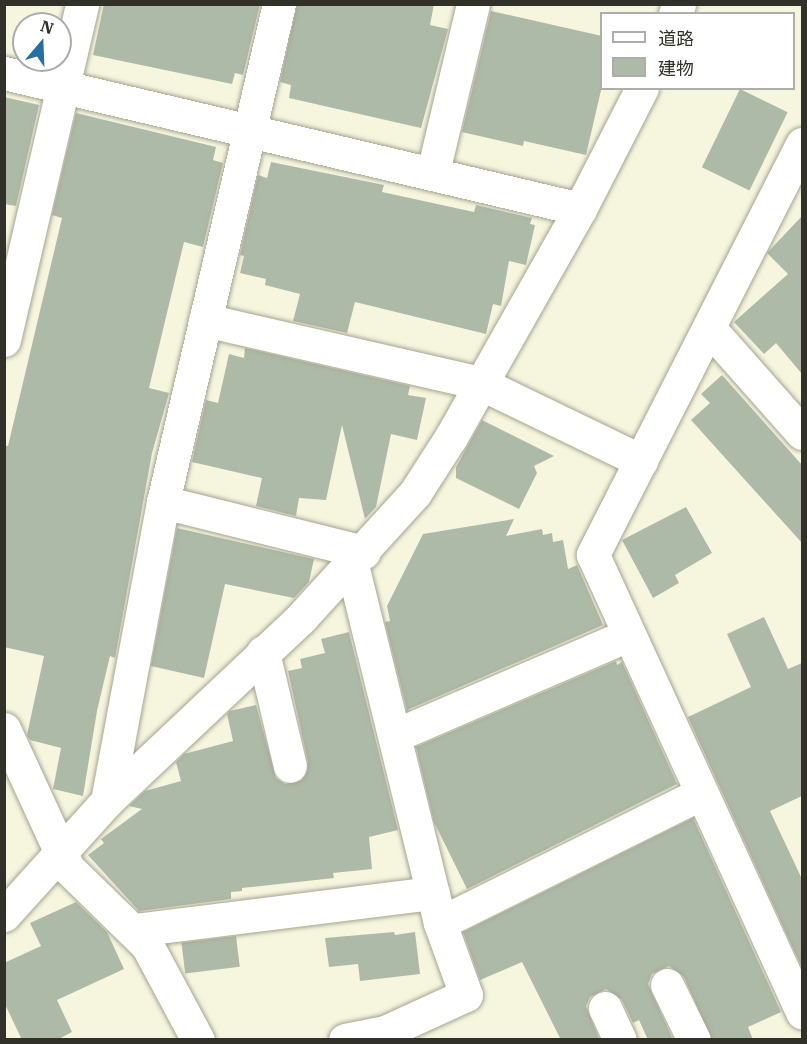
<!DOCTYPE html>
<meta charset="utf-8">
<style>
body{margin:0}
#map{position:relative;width:807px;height:1044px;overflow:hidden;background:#f6f6df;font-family:"IBM Plex Serif","Noto Sans JP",serif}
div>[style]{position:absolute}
.building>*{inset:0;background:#adbaa7;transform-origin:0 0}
.roads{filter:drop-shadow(0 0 2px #a4a48f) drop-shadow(0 0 2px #a4a48f)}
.minor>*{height:33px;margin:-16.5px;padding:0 16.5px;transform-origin:16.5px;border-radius:16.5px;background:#fff}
span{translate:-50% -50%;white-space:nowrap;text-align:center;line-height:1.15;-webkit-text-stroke:4.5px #fff;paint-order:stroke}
.frame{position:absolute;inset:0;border:6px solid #313129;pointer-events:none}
.legend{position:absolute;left:600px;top:12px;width:195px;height:78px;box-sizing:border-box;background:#fff;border:2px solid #adada9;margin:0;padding:8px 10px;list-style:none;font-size:18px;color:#313129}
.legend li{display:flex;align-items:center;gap:12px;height:30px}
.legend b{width:30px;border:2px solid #adada9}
.north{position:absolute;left:12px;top:12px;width:60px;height:60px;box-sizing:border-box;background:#fff;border:2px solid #adada9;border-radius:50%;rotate:19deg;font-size:16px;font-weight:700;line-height:24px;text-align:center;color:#313129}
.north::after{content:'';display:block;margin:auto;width:21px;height:27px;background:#266fa3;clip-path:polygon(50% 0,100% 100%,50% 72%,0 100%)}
</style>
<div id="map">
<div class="building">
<div style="clip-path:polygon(104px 4px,260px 4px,243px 75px,235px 73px,232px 84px,93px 55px)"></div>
<div style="clip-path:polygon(297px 4px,434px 4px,430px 25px,448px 29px,421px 128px,289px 98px,291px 85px,280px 82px)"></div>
<div style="clip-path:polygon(491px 11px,602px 36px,602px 86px,586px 155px,524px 141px,523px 146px,462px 132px)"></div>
<div style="left:740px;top:89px;width:53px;height:87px;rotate:26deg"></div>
<div style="clip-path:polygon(4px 97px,39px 105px,16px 206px,4px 204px)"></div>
<div style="clip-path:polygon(76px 113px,216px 147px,213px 160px,223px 163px,203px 247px,184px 242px,149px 388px,169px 393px,152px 453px,115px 658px,110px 656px,97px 711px,83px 796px,53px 789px,61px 748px,30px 740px,27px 735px,44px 656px,4px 647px,4px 445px,8px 446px,62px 218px,52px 215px)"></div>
<div style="clip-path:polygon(271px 162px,384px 185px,382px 192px,474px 212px,476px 205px,532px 218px,530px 224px,535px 225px,526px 265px,509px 261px,501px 306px,493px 304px,486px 334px,355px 302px,347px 333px,293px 321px,300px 294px,265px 285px,266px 279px,240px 273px,244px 256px,240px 255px,258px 175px,267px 178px)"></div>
<div style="clip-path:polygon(802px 216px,802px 374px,776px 343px,764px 354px,734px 322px,788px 274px,767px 253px)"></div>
<div style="clip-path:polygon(245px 348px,410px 386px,408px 395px,426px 398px,417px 440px,391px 434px,376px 507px,365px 519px,342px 425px,326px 500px,299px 498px,296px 516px,256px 506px,262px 478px,192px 462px,206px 400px,218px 403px,229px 354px,244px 358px)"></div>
<div style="clip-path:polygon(722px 375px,802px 465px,802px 543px,691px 420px,710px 403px,701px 394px)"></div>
<div style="clip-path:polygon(482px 420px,554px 456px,534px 466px,537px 473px,519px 509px,456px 478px,456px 467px)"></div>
<div style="clip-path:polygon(686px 507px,712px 553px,675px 575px,679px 583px,653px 598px,622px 540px)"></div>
<div style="clip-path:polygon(514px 519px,506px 536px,542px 529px,543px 535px,552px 533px,553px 542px,563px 540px,568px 569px,577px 565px,603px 625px,407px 710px,385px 622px,390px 621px,387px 606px,423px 534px)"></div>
<div style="clip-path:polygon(177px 528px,314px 559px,309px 582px,294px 598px,225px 584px,204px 678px,151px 666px)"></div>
<div style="clip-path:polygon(764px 617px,788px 669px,802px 663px,802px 796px,770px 811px,802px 879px,802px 968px,688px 717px,751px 687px,727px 634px)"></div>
<div style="clip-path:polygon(349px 632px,398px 830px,369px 837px,372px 869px,333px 873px,334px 878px,242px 888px,242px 891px,231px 892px,231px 899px,139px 911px,88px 855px,104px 843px,101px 839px,142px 809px,129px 806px,145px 791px,181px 781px,176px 762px,184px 754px,233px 741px,227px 714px,230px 711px,256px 705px,276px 778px,285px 784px,302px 780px,308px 762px,288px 671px,302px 668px,300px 659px,325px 653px,321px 639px)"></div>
<div style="clip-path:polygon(616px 661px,617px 665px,622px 662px,677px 784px,467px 889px,434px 822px,416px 747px)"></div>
<div style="clip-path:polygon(693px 818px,781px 1012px,748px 1027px,753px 1040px,712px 1040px,684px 977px,669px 966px,652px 974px,648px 984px,673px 1040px,648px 1040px,639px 1020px,633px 1023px,622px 1000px,606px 989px,590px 997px,586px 1006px,599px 1039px,561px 1040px,522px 962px,480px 980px,463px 932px)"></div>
<div style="clip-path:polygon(76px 902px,107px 932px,124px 969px,57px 1000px,72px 1032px,57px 1040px,22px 1040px,4px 1002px,4px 963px,41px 946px,30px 923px)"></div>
<div style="clip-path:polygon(394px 932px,395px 935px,415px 932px,420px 974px,360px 981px,358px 964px,329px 967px,325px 938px)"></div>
<div style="left:236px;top:936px;width:31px;height:55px;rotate:83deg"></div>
</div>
<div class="roads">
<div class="minor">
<div style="left:675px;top:14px;width:11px;rotate:-68deg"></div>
<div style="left:4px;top:73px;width:592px;rotate:13.28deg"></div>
<div style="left:802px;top:144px;width:461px;rotate:117deg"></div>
<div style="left:593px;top:555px;width:503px;rotate:65.42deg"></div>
<div style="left:433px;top:172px;width:173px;rotate:-76.6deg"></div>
<div style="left:205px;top:320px;width:282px;rotate:12.9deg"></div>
<div style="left:480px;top:383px;width:179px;rotate:25.8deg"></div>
<div style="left:709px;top:328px;width:140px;rotate:48.5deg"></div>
<div style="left:4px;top:340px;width:345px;rotate:-76.9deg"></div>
<div style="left:163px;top:502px;width:207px;rotate:14deg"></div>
<div style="left:263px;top:652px;width:117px;rotate:76.7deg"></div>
<div style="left:4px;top:729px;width:153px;rotate:65.3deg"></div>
<div style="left:68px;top:868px;width:110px;rotate:44.3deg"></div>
<div style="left:147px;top:945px;width:108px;rotate:61.8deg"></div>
<div style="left:396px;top:735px;width:253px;rotate:-23.3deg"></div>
<div style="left:107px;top:801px;width:304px;rotate:-79.4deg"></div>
<div style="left:163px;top:502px;width:511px;rotate:-76.89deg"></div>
<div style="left:4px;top:915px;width:154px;rotate:-47.9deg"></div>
<div style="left:107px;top:801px;width:267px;rotate:-43.3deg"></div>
<div style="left:301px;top:618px;width:169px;rotate:-47.6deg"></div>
<div style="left:415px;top:493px;width:67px;rotate:-57.3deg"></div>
<div style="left:451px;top:437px;width:262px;rotate:-60.5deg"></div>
<div style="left:580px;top:209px;width:136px;rotate:-62.9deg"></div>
<div style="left:440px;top:923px;width:290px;rotate:-26.4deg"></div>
<div style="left:134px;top:930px;width:301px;rotate:-7.1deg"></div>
<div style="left:667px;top:985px;width:61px;rotate:63.9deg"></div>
<div style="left:605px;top:1008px;width:35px;rotate:65deg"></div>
<div style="left:345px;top:1040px;width:41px;rotate:-11.3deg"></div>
<div style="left:385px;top:1032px;width:89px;rotate:-24.6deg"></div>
<div style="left:466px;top:995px;width:77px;rotate:-109.9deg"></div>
<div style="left:440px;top:923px;width:368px;rotate:-103.8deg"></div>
</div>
</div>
<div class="frame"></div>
<ul class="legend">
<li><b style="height:8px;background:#fff"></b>道路</li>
<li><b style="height:16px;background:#adbaa7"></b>建物</li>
</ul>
<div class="north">N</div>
</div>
